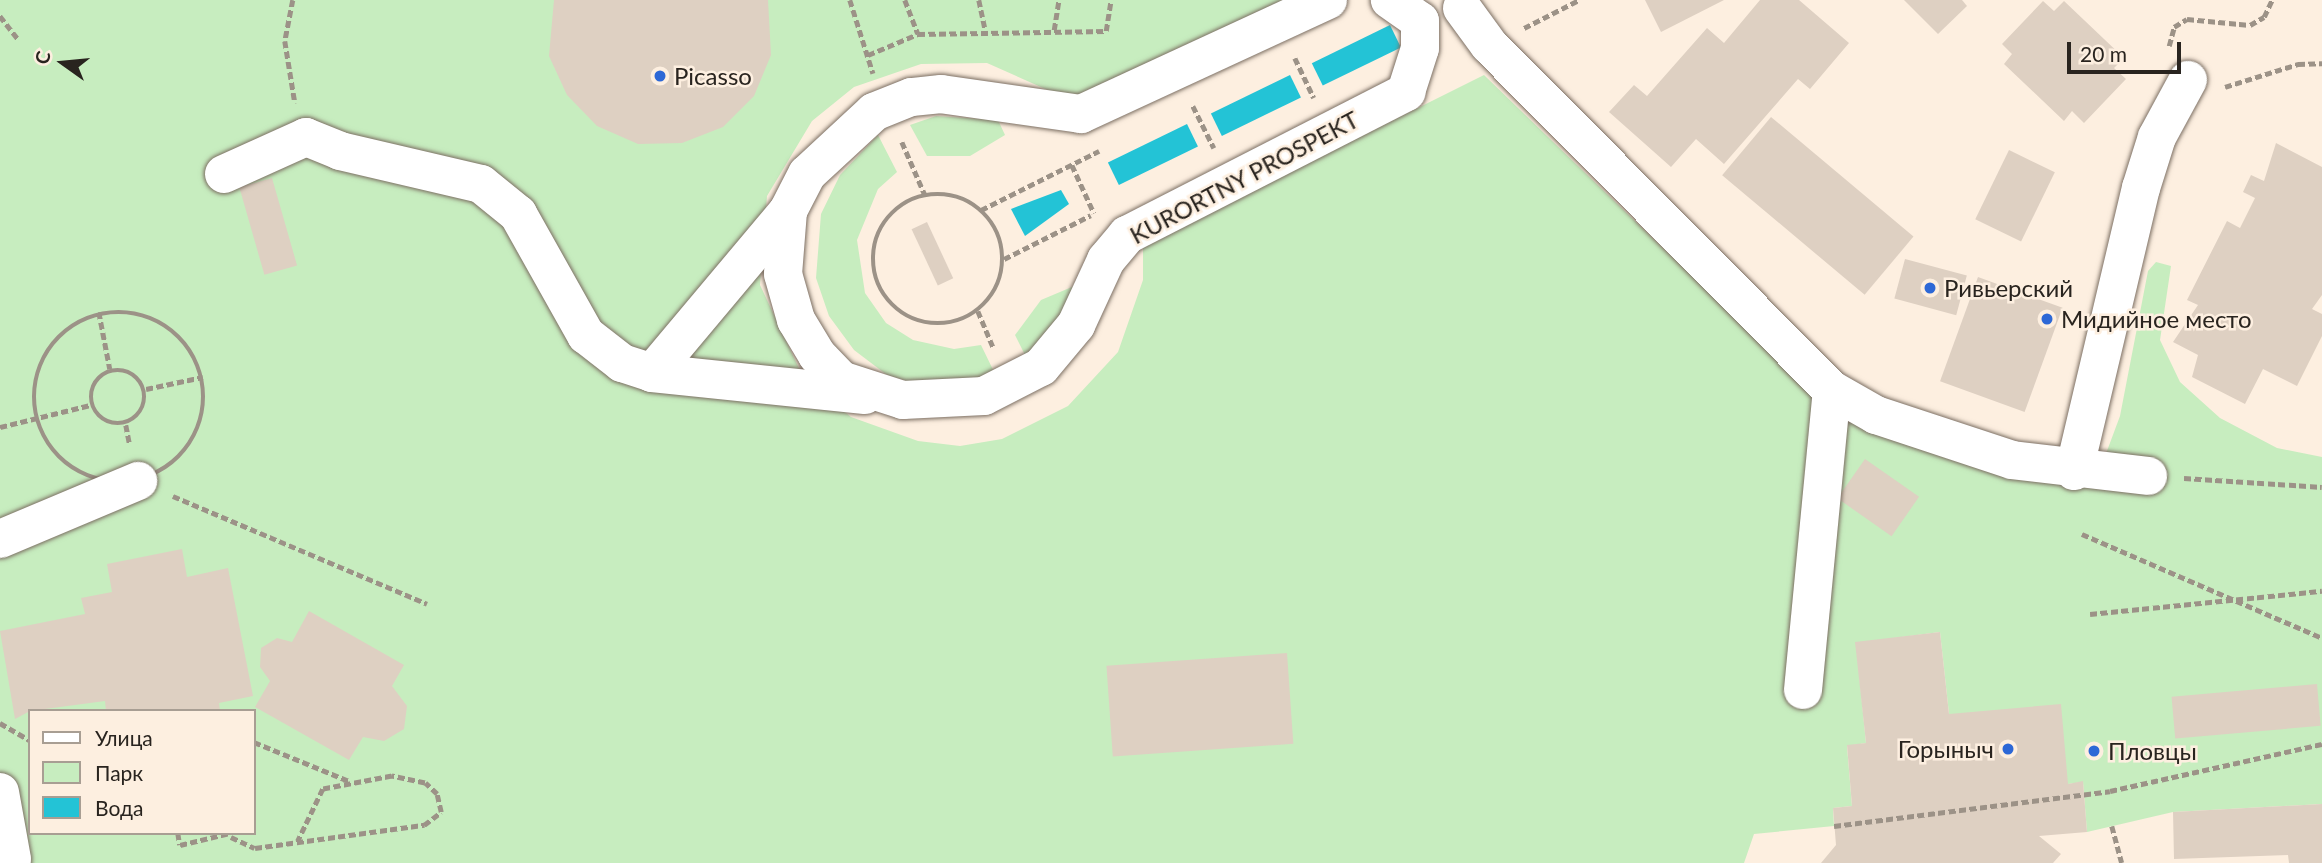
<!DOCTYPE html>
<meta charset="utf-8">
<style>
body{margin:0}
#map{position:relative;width:2322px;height:863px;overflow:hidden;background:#fdefe0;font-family:Lato,sans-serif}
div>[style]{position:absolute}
.green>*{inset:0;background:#c7edbf}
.water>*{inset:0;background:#23c3d6;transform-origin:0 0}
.building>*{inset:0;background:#ded0c2;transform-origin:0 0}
.path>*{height:4.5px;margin-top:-2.25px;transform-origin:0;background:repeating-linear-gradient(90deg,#9c9287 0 7px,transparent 0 10.5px)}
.path>.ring{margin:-2.25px;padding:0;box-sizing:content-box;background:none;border:4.5px solid #9c9287;border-radius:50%}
.roads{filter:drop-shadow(0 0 2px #7c6f63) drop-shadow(0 0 2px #7c6f63)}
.minor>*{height:38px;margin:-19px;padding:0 19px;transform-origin:19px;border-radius:19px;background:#fff}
.dots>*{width:19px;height:19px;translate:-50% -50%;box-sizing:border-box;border:4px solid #fdefe0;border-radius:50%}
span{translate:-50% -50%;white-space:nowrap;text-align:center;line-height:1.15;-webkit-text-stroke:5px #fdefe0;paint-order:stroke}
.poi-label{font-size:24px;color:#29241f}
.left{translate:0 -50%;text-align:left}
.right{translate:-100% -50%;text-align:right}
.street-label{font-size:24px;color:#29241f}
.legend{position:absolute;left:28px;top:709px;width:228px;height:126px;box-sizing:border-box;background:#fdefe0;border:2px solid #a89e93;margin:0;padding:9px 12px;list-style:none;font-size:21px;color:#29241f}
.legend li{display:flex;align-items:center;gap:14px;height:35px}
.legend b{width:35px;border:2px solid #a89e93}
.north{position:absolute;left:28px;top:28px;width:70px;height:70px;-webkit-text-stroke:5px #fdefe0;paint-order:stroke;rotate:285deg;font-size:19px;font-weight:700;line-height:28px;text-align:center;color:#29241f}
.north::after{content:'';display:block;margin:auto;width:24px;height:32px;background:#29241f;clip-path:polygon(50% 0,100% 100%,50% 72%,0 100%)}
.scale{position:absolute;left:2067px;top:42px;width:114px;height:32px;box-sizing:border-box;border:4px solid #29241f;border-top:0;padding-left:9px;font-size:21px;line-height:24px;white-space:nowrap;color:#29241f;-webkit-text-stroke:5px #fdefe0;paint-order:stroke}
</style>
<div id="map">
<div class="green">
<div style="clip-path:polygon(evenodd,0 0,1302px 0,1077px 103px,987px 63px,921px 64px,854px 87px,812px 121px,767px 196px,760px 285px,803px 377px,851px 417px,918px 441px,960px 446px,1002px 439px,1068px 406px,1118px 352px,1143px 280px,1143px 245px,1484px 75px,1822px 402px,1865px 422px,2104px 459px,2120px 416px,2148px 271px,2156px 262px,2171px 266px,2160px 340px,2180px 382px,2220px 418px,2277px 448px,2322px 457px,2322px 804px,2173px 812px,2087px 832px,2083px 782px,2068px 784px,1949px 714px,1940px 632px,1856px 643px,1866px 743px,1847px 746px,1852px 806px,1833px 808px,1834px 826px,1754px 834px,1744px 863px,0 863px,0 0,30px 711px,254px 711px,254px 833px,30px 833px,30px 711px)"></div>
<div style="clip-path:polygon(936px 116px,998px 120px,1005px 135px,970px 156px,927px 156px,910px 125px)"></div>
<div style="clip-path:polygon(878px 135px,897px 172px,878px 189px,857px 240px,865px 293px,886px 323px,913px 340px,954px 349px,981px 345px,999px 382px,927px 387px,887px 375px,854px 350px,829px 316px,816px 278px,821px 214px,840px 175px)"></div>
<div style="clip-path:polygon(1079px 284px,1031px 367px,1015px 335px,1041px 300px)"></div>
</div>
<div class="water">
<div style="left:1390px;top:25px;width:25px;height:87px;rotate:64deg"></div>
<div style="left:1290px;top:75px;width:25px;height:88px;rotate:64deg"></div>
<div style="left:1187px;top:124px;width:25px;height:88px;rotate:64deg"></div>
<div style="clip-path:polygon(1061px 190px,1069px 204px,1025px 236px,1011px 209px)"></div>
</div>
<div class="building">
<div style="clip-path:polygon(554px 0,768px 0,771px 55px,754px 96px,723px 127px,682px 143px,638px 144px,597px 126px,567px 95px,549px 56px)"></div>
<div style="clip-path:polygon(1645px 0,1724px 0,1661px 32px)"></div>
<div style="clip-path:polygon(1760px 0,1799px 0,1849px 43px,1810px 89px,1798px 79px,1724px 164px,1696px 139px,1671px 167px,1609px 112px,1634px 85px,1647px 96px,1707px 28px,1724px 43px)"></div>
<div style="clip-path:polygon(1904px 0,1962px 0,1967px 6px,1938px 34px)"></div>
<div style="clip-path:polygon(2043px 1px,2054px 11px,2064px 1px,2124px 58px,2114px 68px,2126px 79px,2084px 123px,2072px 111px,2064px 121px,2004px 64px,2012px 54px,2002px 44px)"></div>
<div style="left:1771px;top:117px;width:186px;height:76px;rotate:40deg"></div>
<div style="clip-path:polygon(2276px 143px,2322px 167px,2322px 295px,2312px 309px,2322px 314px,2322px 336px,2297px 386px,2263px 369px,2245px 404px,2192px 377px,2198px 355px,2173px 342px,2198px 305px,2187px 300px,2227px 221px,2240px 228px,2255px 198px,2243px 192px,2251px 175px,2264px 181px)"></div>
<div style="left:2009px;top:150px;width:51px;height:77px;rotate:26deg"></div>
<div style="left:272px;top:178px;width:91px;height:34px;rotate:74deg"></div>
<div style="left:927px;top:222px;width:62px;height:17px;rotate:65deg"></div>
<div style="left:1905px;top:259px;width:64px;height:41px;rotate:15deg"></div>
<div style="left:1978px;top:277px;width:90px;height:111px;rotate:20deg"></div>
<div style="left:1865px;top:459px;width:66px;height:48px;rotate:35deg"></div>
<div style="clip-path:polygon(182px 549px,187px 577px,228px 568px,253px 696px,219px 703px,220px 711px,106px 711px,105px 701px,30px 711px,15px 719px,0 631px,85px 614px,81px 598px,112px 592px,107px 564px)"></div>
<div style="clip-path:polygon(309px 611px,404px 665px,392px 686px,407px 706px,404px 729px,384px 741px,363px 737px,349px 760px,255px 707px,270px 681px,260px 667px,261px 648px,277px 638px,292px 642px)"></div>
<div style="clip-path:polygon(1940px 632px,1949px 714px,2061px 704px,2068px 784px,2083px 781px,2087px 832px,2039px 836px,2061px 854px,2053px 863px,1821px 863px,1836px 845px,1833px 808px,1852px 806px,1847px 745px,1866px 743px,1855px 642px)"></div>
<div style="left:1287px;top:653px;width:91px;height:181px;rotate:86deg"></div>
<div style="left:2317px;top:684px;width:42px;height:146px;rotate:85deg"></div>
<div style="clip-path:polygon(2322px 804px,2322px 863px,2289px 863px,2288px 855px,2174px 859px,2173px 812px)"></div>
</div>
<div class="path">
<div style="left:293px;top:0;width:42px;rotate:101deg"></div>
<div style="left:285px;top:41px;width:63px;rotate:80.8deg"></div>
<div style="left:850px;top:0;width:77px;rotate:72.5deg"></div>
<div style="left:905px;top:0;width:36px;rotate:69deg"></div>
<div style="left:918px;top:34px;width:188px;rotate:-0.9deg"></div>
<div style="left:1106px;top:31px;width:31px;rotate:-81deg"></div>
<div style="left:979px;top:0;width:30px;rotate:78deg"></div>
<div style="left:0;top:16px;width:31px;rotate:52deg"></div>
<div style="left:1524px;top:28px;width:62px;rotate:-27deg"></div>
<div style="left:1054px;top:30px;width:30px;rotate:-81deg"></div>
<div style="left:2169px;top:46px;width:20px;rotate:-75deg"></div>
<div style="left:2174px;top:27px;width:15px;rotate:-32deg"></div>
<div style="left:2187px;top:19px;width:63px;rotate:5.4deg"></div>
<div style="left:2250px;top:25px;width:16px;rotate:-30deg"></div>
<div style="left:2264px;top:17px;width:19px;rotate:-65deg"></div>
<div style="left:868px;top:55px;width:54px;rotate:-22.8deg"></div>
<div style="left:1295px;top:58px;width:44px;rotate:64.6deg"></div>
<div style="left:2225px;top:87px;width:77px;rotate:-17.5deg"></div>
<div style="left:2298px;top:64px;width:24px;rotate:-2deg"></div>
<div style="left:1193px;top:106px;width:47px;rotate:63.4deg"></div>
<div style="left:902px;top:142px;width:58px;rotate:66.5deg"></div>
<div style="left:1072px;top:165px;width:53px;rotate:65.4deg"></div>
<div class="ring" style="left:873px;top:194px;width:125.5px;height:125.5px"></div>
<div style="left:981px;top:210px;width:132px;rotate:-26.6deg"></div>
<div style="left:1004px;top:259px;width:97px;rotate:-26.8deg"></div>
<div style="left:978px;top:311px;width:41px;rotate:67.2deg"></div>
<div class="ring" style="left:34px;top:312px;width:165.5px;height:165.5px"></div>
<div style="left:99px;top:312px;width:58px;rotate:79.1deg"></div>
<div class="ring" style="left:91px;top:370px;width:49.5px;height:49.5px"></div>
<div style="left:146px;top:389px;width:58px;rotate:-11.9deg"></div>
<div style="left:126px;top:425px;width:20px;rotate:79deg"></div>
<div style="left:0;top:427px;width:93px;rotate:-13.7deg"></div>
<div style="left:2184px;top:478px;width:138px;rotate:3.7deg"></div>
<div style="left:173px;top:496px;width:276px;rotate:23deg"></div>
<div style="left:2082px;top:534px;width:262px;rotate:23.4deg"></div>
<div style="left:2090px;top:614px;width:233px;rotate:-5.7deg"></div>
<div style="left:0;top:723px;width:34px;rotate:30deg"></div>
<div style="left:254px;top:742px;width:103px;rotate:22.3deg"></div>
<div style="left:1834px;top:826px;width:278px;rotate:-7.2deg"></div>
<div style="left:2110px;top:791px;width:217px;rotate:-12.5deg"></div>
<div style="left:2112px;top:826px;width:38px;rotate:75deg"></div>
<div style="left:178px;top:833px;width:12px;rotate:81deg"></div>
<div style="left:180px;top:845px;width:51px;rotate:-13.5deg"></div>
<div style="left:231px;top:837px;width:26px;rotate:25deg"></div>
<div style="left:255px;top:848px;width:171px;rotate:-7.8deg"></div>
<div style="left:424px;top:825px;width:21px;rotate:-37deg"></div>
<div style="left:441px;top:812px;width:18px;rotate:-103deg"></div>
<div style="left:437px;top:794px;width:16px;rotate:-137deg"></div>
<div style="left:425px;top:783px;width:34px;rotate:-168deg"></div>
<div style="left:392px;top:776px;width:70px;rotate:169.3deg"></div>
<div style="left:323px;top:789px;width:58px;rotate:115.7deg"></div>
</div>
<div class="roads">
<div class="minor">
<div style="left:1328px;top:0;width:272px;rotate:155.2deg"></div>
<div style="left:1081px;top:114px;width:141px;rotate:-171.9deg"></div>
<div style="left:941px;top:94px;width:30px;rotate:174deg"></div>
<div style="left:911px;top:97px;width:40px;rotate:158deg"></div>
<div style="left:874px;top:112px;width:91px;rotate:137.2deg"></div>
<div style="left:807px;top:174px;width:42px;rotate:117.2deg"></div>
<div style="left:788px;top:211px;width:63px;rotate:94.5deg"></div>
<div style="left:783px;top:274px;width:48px;rotate:74.2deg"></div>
<div style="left:796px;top:320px;width:41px;rotate:59deg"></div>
<div style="left:817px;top:355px;width:35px;rotate:46deg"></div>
<div style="left:841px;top:380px;width:65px;rotate:17.9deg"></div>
<div style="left:903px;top:400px;width:81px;rotate:-2.8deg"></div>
<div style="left:984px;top:396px;width:64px;rotate:-27deg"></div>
<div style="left:1041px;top:367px;width:55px;rotate:-50.2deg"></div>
<div style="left:1076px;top:325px;width:72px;rotate:-65.2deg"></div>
<div style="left:1106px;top:260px;width:33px;rotate:-50deg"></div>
<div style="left:1127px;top:235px;width:314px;rotate:-27.1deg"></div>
<div style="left:1406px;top:92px;width:46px;rotate:-72.3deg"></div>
<div style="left:1420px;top:48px;width:27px;rotate:-90deg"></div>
<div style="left:1420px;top:21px;width:37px;rotate:-145deg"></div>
<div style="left:1462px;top:8px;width:46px;rotate:53.9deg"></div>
<div style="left:1489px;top:45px;width:486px;rotate:45.2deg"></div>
<div style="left:1832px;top:390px;width:51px;rotate:29.6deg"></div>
<div style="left:1876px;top:415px;width:143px;rotate:18.3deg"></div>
<div style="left:2012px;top:460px;width:137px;rotate:6.7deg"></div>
<div style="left:224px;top:174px;width:90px;rotate:-24.3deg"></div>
<div style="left:306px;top:137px;width:37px;rotate:22deg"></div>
<div style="left:340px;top:151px;width:145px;rotate:13.2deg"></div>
<div style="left:481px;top:184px;width:48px;rotate:39deg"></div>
<div style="left:518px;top:214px;width:139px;rotate:60.7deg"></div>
<div style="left:586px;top:335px;width:46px;rotate:37.9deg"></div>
<div style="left:622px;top:363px;width:32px;rotate:18deg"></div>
<div style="left:652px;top:373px;width:214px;rotate:5.9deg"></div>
<div style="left:652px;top:373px;width:212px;rotate:-50deg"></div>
<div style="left:2074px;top:471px;width:291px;rotate:-76.7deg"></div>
<div style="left:2141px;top:188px;width:53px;rotate:-72.6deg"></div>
<div style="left:2157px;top:137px;width:65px;rotate:-61.5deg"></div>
<div style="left:0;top:539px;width:150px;rotate:-22.8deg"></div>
<div style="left:1803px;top:690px;width:301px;rotate:-84.5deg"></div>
<div style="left:0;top:862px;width:12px;rotate:-14deg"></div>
<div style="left:12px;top:859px;width:68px;rotate:-100.2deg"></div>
</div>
</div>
<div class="dots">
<div style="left:660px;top:76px;background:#2d68d6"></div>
<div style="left:1930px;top:288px;background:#2d68d6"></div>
<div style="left:2047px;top:319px;background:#2d68d6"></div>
<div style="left:2008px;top:749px;background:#2d68d6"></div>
<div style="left:2094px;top:751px;background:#2d68d6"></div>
</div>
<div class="poi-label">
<span class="left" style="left:674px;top:76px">Picasso</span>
<span class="left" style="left:1944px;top:288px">Ривьерский</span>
<span class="left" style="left:2061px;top:319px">Мидийное место</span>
<span class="right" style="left:1994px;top:749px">Горыныч</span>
<span class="left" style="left:2108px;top:751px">Пловцы</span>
</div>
<div class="street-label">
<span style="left:1244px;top:177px;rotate:-28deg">KURORTNY PROSPEKT</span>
</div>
<ul class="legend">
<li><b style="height:9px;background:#fff"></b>Улица</li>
<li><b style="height:19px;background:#c7edbf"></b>Парк</li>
<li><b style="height:19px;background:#23c3d6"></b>Вода</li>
</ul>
<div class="north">С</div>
<div class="scale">20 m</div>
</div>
